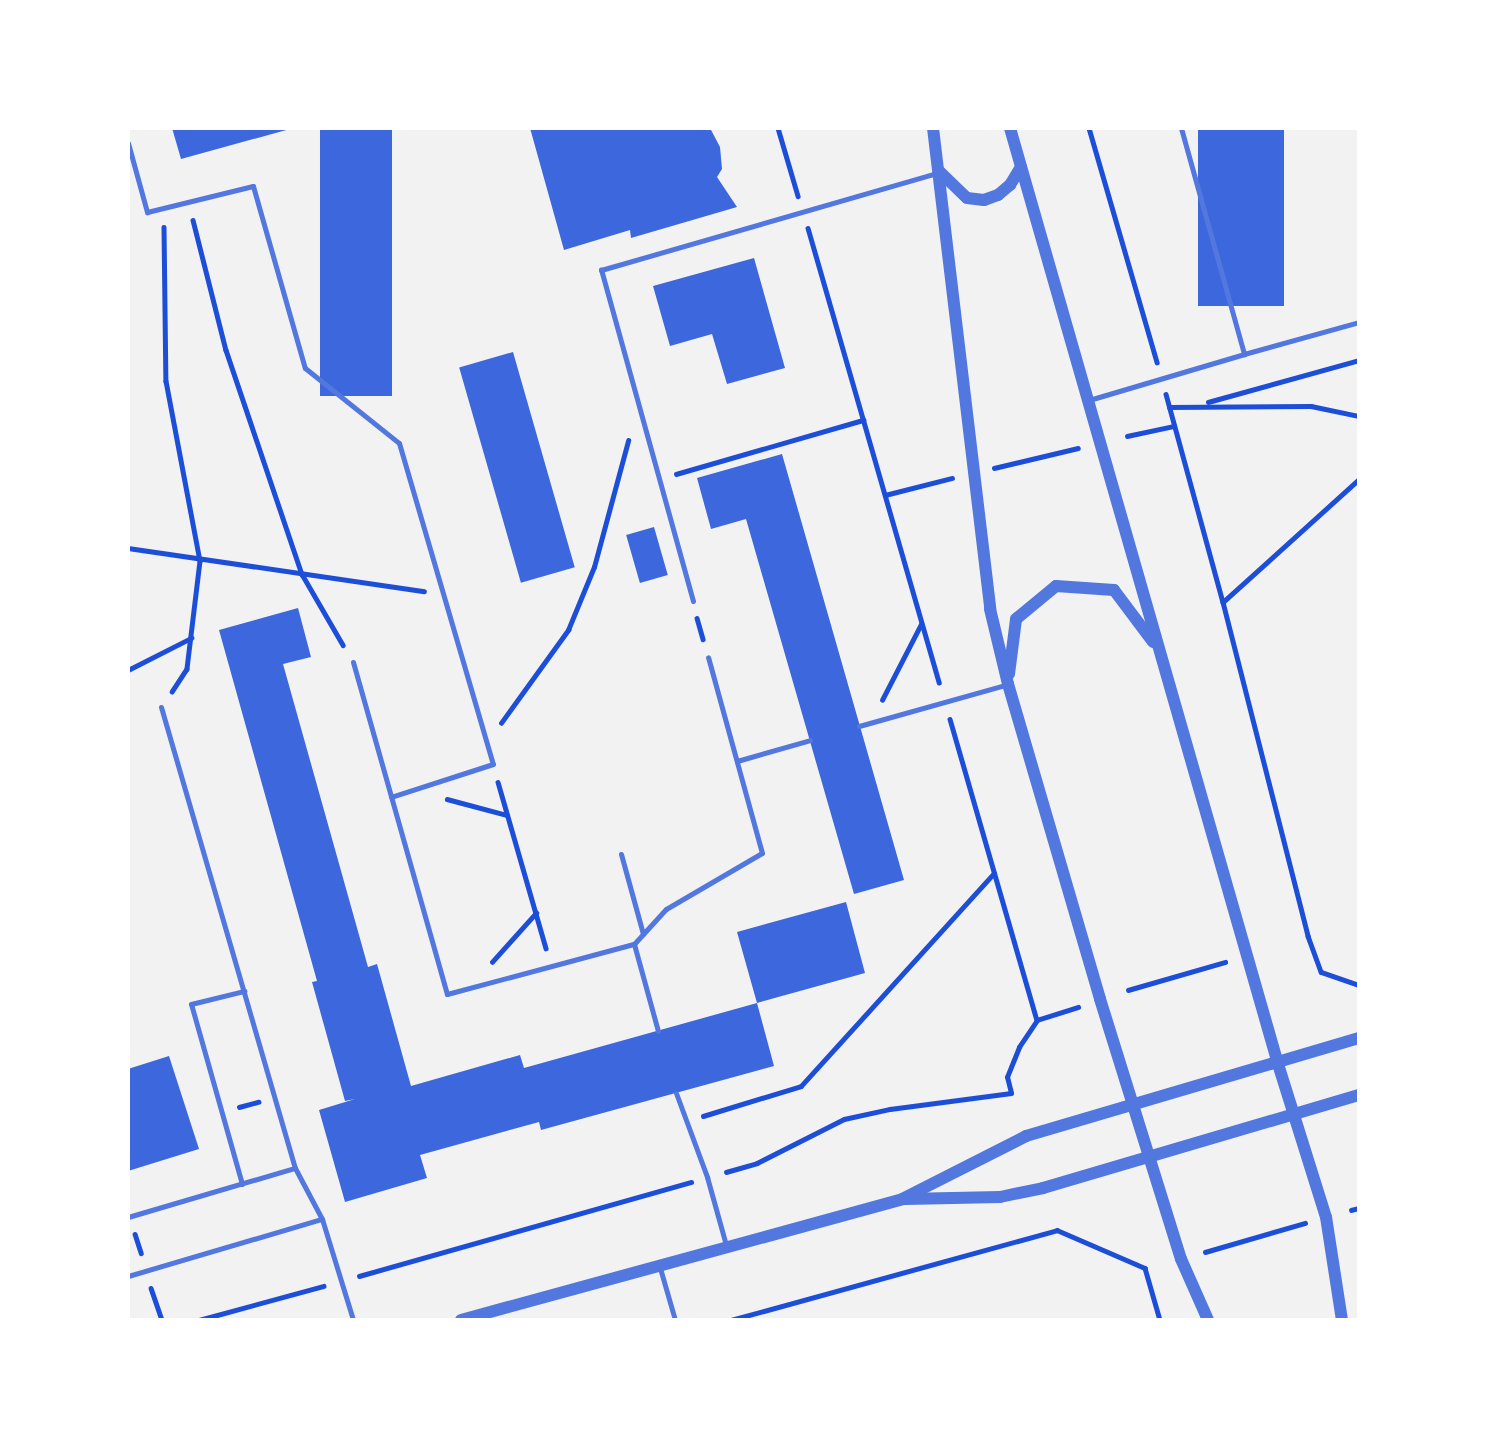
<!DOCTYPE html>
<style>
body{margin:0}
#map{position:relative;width:1487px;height:1448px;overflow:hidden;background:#f2f2f2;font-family:Helvetica,sans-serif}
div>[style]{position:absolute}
.building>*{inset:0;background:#3d67dc;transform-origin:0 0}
.path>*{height:4.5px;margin:-2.25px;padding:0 2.25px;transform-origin:2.25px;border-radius:2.25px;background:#1d4ed8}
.service>*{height:5px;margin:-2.5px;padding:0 2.5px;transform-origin:2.5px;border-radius:2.5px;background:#5277de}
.tertiary>*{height:12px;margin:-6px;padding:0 6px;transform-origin:6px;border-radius:6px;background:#5277de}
span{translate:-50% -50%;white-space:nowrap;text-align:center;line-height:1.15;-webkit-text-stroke:7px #fff;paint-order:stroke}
.frame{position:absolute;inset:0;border:130px solid #fff;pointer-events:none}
</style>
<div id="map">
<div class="building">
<div style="clip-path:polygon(172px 128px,289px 128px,290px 129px,181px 159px)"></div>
<div style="left:320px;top:128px;width:72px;height:268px"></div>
<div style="clip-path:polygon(530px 128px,710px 128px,720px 147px,722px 169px,717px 177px,737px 207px,631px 238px,630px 230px,564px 250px)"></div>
<div style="left:1198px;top:128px;width:86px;height:178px"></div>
<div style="clip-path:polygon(754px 258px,785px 368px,727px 384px,712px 334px,670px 346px,653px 286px)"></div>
<div style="left:513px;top:352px;width:224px;height:56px;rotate:74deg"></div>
<div style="clip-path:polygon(782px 454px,904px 880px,854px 894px,746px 519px,711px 529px,697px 478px)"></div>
<div style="left:654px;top:527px;width:50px;height:29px;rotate:74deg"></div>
<div style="clip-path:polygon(298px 608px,311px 657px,283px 664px,368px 967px,377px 964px,411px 1086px,520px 1055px,524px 1068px,757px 1003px,737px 932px,846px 902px,865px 973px,757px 1003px,774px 1066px,541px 1130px,539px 1122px,420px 1155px,427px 1178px,345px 1202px,319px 1110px,355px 1099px,345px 1101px,312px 982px,317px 981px,219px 630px)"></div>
<div style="clip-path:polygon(169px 1056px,199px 1149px,128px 1171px,128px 1069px)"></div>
</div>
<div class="path">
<div style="left:778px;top:128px;width:71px;rotate:73.6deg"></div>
<div style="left:1089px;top:128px;width:244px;rotate:73.8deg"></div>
<div style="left:193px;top:220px;width:134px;rotate:75.8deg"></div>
<div style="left:226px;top:350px;width:237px;rotate:71.3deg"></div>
<div style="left:302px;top:574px;width:82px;rotate:60deg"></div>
<div style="left:164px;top:227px;width:154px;rotate:89.3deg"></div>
<div style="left:166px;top:381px;width:183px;rotate:79.3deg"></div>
<div style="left:200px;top:561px;width:109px;rotate:96.9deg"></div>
<div style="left:187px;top:669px;width:27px;rotate:123deg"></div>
<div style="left:808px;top:228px;width:473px;rotate:73.9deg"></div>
<div style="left:1166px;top:394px;width:216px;rotate:74.7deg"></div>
<div style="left:1223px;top:602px;width:345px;rotate:75.7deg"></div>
<div style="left:1308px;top:936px;width:38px;rotate:70deg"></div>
<div style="left:1321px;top:972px;width:40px;rotate:18.9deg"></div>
<div style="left:1208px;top:402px;width:157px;rotate:-15.5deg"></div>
<div style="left:1169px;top:407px;width:142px;rotate:-0.4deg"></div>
<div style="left:1311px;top:406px;width:49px;rotate:11.8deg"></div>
<div style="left:1127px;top:436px;width:48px;rotate:-12deg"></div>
<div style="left:994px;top:468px;width:86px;rotate:-13.4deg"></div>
<div style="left:676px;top:474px;width:195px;rotate:-16.1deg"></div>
<div style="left:885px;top:495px;width:69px;rotate:-14.2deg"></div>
<div style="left:128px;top:548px;width:299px;rotate:8.3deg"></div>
<div style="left:1223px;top:602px;width:183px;rotate:-42.1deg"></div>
<div style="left:697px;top:618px;width:22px;rotate:74deg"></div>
<div style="left:128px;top:670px;width:71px;rotate:-26.9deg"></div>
<div style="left:882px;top:700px;width:85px;rotate:-62.8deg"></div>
<div style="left:950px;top:719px;width:313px;rotate:73.9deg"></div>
<div style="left:501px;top:723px;width:115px;rotate:-54.2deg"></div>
<div style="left:568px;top:630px;width:68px;rotate:-67.6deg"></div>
<div style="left:594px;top:567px;width:131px;rotate:-74.9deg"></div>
<div style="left:498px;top:782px;width:173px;rotate:73.9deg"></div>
<div style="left:447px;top:799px;width:62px;rotate:14.9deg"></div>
<div style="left:492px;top:962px;width:66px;rotate:-48.1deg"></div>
<div style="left:1128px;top:990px;width:101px;rotate:-16.1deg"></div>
<div style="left:239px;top:1107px;width:20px;rotate:-15deg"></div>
<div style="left:703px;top:1116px;width:102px;rotate:-17deg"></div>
<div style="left:801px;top:1086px;width:287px;rotate:-47.8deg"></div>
<div style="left:726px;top:1172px;width:32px;rotate:-16deg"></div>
<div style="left:757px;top:1163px;width:97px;rotate:-26.8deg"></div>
<div style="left:844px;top:1119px;width:47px;rotate:-12.3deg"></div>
<div style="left:890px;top:1109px;width:122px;rotate:-7.5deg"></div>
<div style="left:1011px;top:1093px;width:16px;rotate:-104deg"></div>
<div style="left:1007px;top:1077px;width:32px;rotate:-68deg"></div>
<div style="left:1019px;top:1047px;width:32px;rotate:-56deg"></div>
<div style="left:1037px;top:1020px;width:43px;rotate:-17.6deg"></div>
<div style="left:1351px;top:1210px;width:8px;rotate:-14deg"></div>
<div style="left:135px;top:1234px;width:20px;rotate:72deg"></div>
<div style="left:1205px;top:1252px;width:104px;rotate:-16.2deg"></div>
<div style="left:359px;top:1276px;width:345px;rotate:-15.8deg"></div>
<div style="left:151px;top:1288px;width:34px;rotate:71deg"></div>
<div style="left:199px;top:1320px;width:129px;rotate:-15.3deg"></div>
<div style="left:731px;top:1320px;width:338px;rotate:-15.4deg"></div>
<div style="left:1057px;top:1230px;width:96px;rotate:23.4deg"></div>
<div style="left:1145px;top:1268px;width:54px;rotate:73.9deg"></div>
</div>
<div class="service">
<div style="left:1181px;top:128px;width:235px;rotate:74.4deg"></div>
<div style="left:1244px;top:354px;width:119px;rotate:-15.5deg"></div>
<div style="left:128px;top:143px;width:72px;rotate:74.6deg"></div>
<div style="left:147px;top:212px;width:109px;rotate:-13.8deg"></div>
<div style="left:253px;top:186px;width:189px;rotate:74.1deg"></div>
<div style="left:305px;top:368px;width:120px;rotate:38.6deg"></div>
<div style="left:399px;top:443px;width:334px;rotate:73.7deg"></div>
<div style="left:493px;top:764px;width:107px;rotate:162.1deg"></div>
<div style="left:1089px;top:400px;width:162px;rotate:-16.5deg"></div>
<div style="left:693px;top:601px;width:344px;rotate:-105.5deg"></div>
<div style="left:601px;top:270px;width:350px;rotate:-16.1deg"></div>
<div style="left:353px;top:662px;width:345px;rotate:74.2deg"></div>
<div style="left:447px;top:994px;width:194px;rotate:-15deg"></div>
<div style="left:634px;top:944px;width:47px;rotate:-47.6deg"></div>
<div style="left:666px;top:909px;width:111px;rotate:-30.3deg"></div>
<div style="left:762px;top:853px;width:203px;rotate:-105.4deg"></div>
<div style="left:161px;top:707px;width:480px;rotate:73.8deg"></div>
<div style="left:295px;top:1168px;width:58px;rotate:62.1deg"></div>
<div style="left:322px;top:1219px;width:106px;rotate:72.9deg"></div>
<div style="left:859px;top:726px;width:155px;rotate:-15.7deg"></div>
<div style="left:737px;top:761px;width:76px;rotate:-16deg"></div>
<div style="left:621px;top:854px;width:83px;rotate:74.6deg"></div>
<div style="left:634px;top:944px;width:90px;rotate:74.6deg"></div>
<div style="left:676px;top:1093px;width:90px;rotate:69.7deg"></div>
<div style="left:707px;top:1177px;width:71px;rotate:74.4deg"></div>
<div style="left:242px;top:1184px;width:187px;rotate:-105.8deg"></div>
<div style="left:191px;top:1004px;width:55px;rotate:-13.8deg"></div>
<div style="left:128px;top:1217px;width:174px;rotate:-16.4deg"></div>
<div style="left:660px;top:1268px;width:54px;rotate:73.9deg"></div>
<div style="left:128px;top:1276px;width:202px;rotate:-16.4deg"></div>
</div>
<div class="tertiary">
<div style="left:933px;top:128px;width:484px;rotate:83.2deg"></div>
<div style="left:990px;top:609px;width:77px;rotate:76.5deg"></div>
<div style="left:1008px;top:684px;width:328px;rotate:73.7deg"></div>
<div style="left:1100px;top:999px;width:272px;rotate:72.7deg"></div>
<div style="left:1181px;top:1259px;width:67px;rotate:66.1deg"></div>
<div style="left:1010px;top:128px;width:974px;rotate:74.02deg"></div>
<div style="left:1278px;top:1064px;width:160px;rotate:72.6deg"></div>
<div style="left:1326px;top:1217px;width:104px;rotate:81.2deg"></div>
<div style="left:940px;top:172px;width:37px;rotate:44deg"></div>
<div style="left:967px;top:198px;width:17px;rotate:7deg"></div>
<div style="left:984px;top:200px;width:15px;rotate:-20deg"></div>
<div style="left:998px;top:195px;width:16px;rotate:-40deg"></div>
<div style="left:1010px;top:185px;width:21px;rotate:-59deg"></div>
<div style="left:1009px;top:674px;width:55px;rotate:-82.7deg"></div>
<div style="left:1016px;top:619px;width:52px;rotate:-39.5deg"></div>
<div style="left:1056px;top:586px;width:58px;rotate:3.9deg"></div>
<div style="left:1114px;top:590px;width:65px;rotate:53.1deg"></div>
<div style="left:905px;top:1199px;width:95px;rotate:-1.2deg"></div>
<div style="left:1000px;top:1197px;width:44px;rotate:-11.8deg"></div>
<div style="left:1043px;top:1188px;width:329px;rotate:-16.4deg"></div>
<div style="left:461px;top:1320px;width:457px;rotate:-15.3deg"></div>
<div style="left:902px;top:1199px;width:139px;rotate:-26.9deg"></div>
<div style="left:1026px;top:1136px;width:347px;rotate:-16.4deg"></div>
</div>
<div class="frame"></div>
</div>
